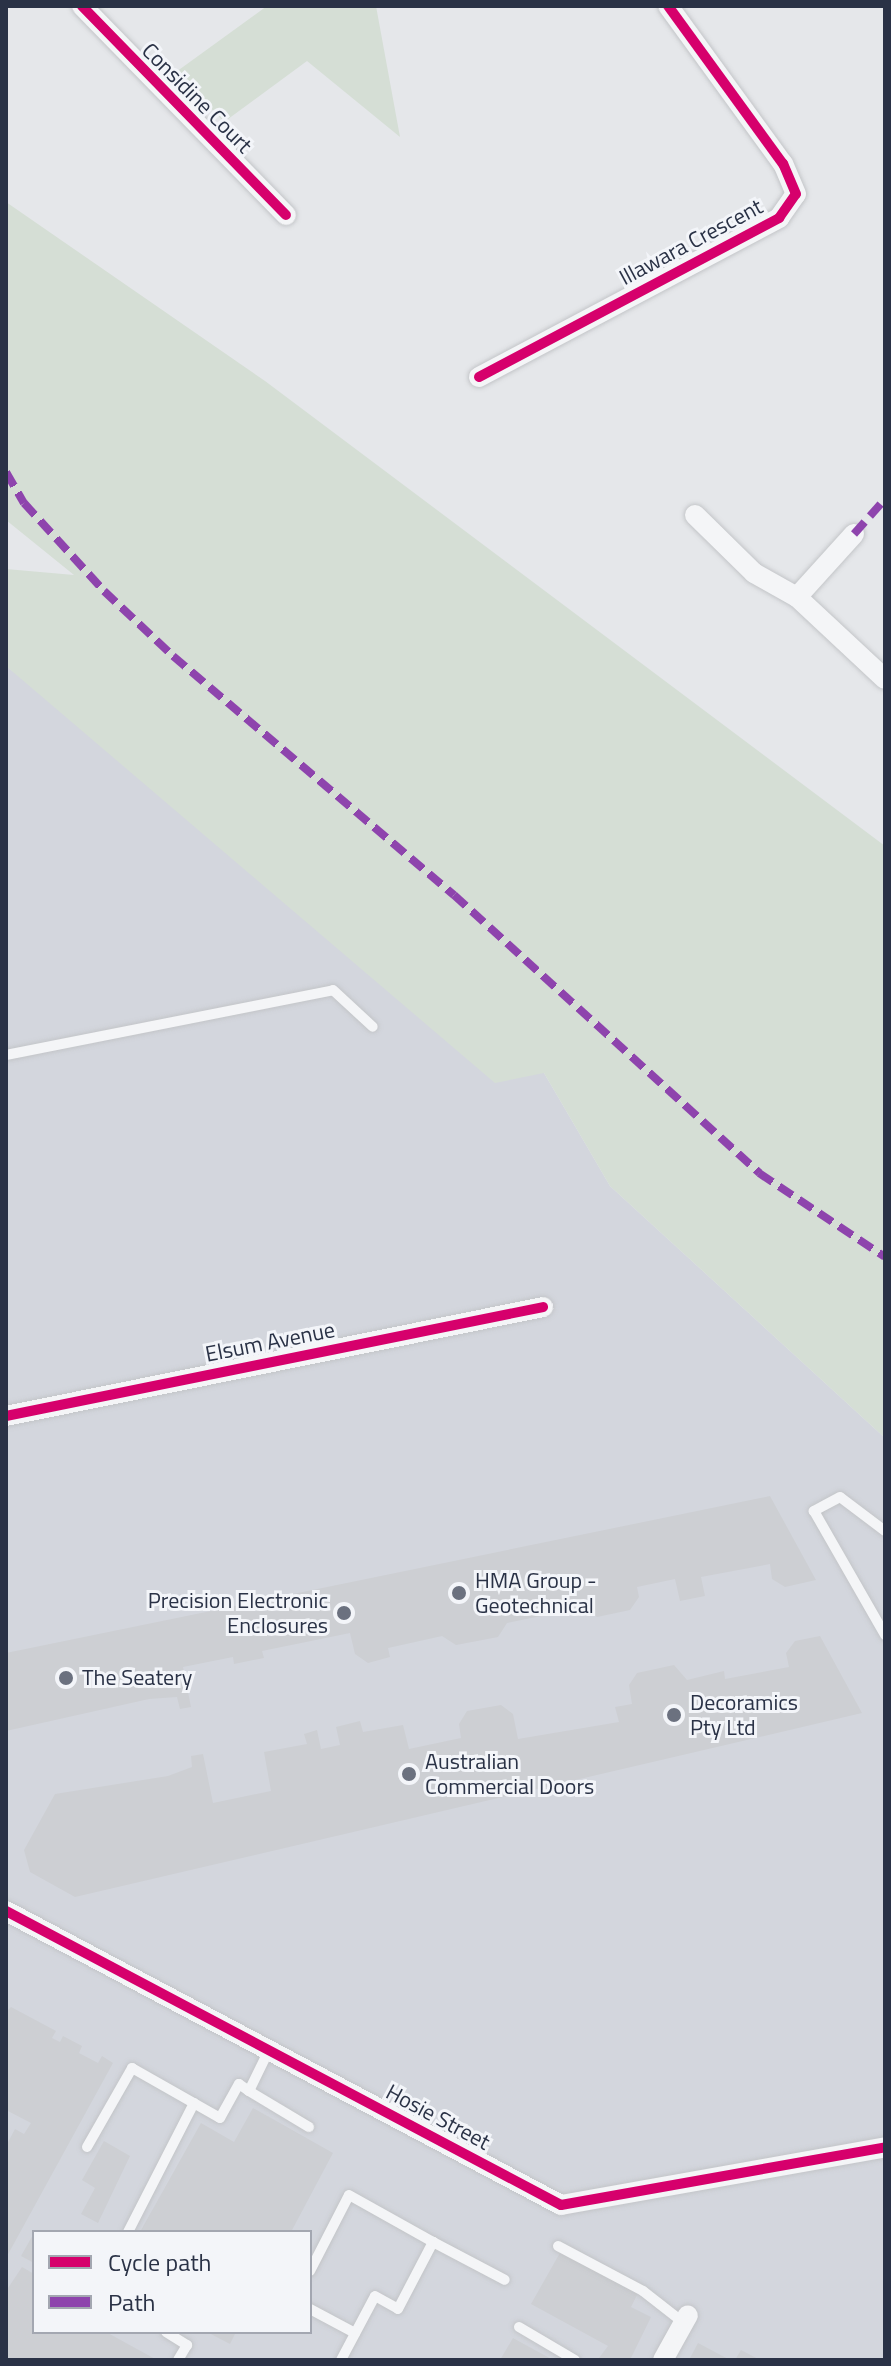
<!DOCTYPE html>
<style>
body{margin:0}
#map{position:relative;width:891px;height:2366px;overflow:hidden;background:#e5e7ea;font-family:"Titillium Web",sans-serif}
div>[style]{position:absolute}
.built>*{inset:0;background:#d3d6dd}
.green>*{inset:0;background:#d5ded5}
.building>*{inset:0;background:#cdcfd3}
.roads{filter:drop-shadow(0 0 2px #c3c5c8) drop-shadow(0 0 2px #c3c5c8)}
.service>*{height:10px;margin:-5px;padding:0 5px;transform-origin:5px;border-radius:5px;background:#f4f5f7}
.minor>*{height:20px;margin:-10px;padding:0 10px;transform-origin:10px;border-radius:10px;background:#f4f5f7}
.quiet>*{height:8px;margin-top:-4px;transform-origin:0;background:repeating-linear-gradient(90deg,#8e44ad 0 16px,transparent 0 24px)}
.cycleway>*{height:10px;margin:-5px;padding:0 5px;transform-origin:5px;border-radius:5px;background:#d6006c}
.dots>*{width:22px;height:22px;translate:-50% -50%;box-sizing:border-box;border:4px solid #f3f5f9;border-radius:50%}
span{translate:-50% -50%;white-space:nowrap;text-align:center;line-height:1.15;-webkit-text-stroke:6px #f3f5f9;paint-order:stroke}
.street-label{font-size:22px;color:#2a3246}
.poi-label{font-size:22px;color:#2a3246}
.left{translate:0 -50%;text-align:left}
.right{translate:-100% -50%;text-align:right}
.frame{position:absolute;inset:0;border:8px solid #2a3246;pointer-events:none}
.legend{position:absolute;left:32px;top:2230px;width:280px;height:104px;box-sizing:border-box;background:#f3f5f9;border:2px solid #a3a7b1;margin:0;padding:10px 14px;list-style:none;font-size:24px;color:#2a3246}
.legend li{display:flex;align-items:center;gap:16px;height:40px}
.legend b{width:40px;border:2px solid #a3a7b1}
</style>
<div id="map">
<div class="built">
<div style="clip-path:polygon(evenodd,6px 666px,544px 1073px,610px 1186px,885px 1438px,885px 2360px,6px 2360px,6px 666px,34px 2232px,310px 2232px,310px 2332px,34px 2332px,34px 2232px)"></div>
</div>
<div class="green">
<div style="clip-path:polygon(267px 6px,376px 6px,400px 137px,307px 61px,224px 122px,176px 72px)"></div>
<div style="clip-path:polygon(6px 202px,265px 381px,885px 846px,885px 1438px,610px 1186px,544px 1073px,495px 1083px,6px 666px,6px 569px,74px 575px,6px 520px)"></div>
</div>
<div class="building">
<div style="clip-path:polygon(770px 1496px,816px 1580px,785px 1587px,772px 1579px,770px 1564px,701px 1577px,705px 1596px,680px 1601px,675px 1579px,637px 1587px,639px 1597px,630px 1610px,597px 1617px,584px 1608px,583px 1601px,545px 1608px,546px 1615px,507px 1623px,498px 1637px,456px 1645px,442px 1636px,388px 1648px,390px 1657px,368px 1663px,355px 1654px,350px 1633px,262px 1651px,264px 1658px,234px 1664px,233px 1657px,183px 1667px,191px 1707px,180px 1709px,177px 1697px,149px 1699px,6px 1731px,6px 1653px)"></div>
<div style="clip-path:polygon(820px 1636px,862px 1713px,75px 1897px,30px 1872px,24px 1850px,55px 1794px,168px 1776px,192px 1767px,191px 1756px,203px 1754px,213px 1803px,271px 1791px,264px 1752px,307px 1744px,304px 1734px,317px 1730px,321px 1749px,340px 1745px,336px 1727px,360px 1721px,363px 1732px,403px 1725px,409px 1749px,461px 1738px,459px 1724px,467px 1711px,501px 1705px,513px 1714px,518px 1739px,619px 1722px,615px 1707px,632px 1704px,629px 1685px,637px 1673px,674px 1665px,687px 1680px,724px 1671px,725px 1679px,789px 1667px,786px 1653px,795px 1641px)"></div>
<div style="clip-path:polygon(11px 2007px,56px 2031px,52px 2038px,60px 2042px,63px 2036px,82px 2046px,79px 2053px,98px 2063px,102px 2056px,113px 2063px,6px 2258px,6px 2146px,15px 2129px,24px 2134px,31px 2123px,6px 2110px,6px 2012px)"></div>
<div style="clip-path:polygon(253px 2108px,333px 2153px,291px 2232px,140px 2232px,201px 2123px,234px 2142px)"></div>
<div style="clip-path:polygon(104px 2141px,130px 2156px,98px 2223px,81px 2214px,95px 2188px,82px 2180px)"></div>
<div style="clip-path:polygon(34px 2233px,34px 2263px,21px 2256px)"></div>
<div style="clip-path:polygon(561px 2251px,638px 2293px,631px 2307px,651px 2317px,630px 2360px,599px 2358px,608px 2346px,531px 2304px)"></div>
<div style="clip-path:polygon(22px 2267px,34px 2274px,34px 2332px,106px 2332px,157px 2360px,6px 2360px,6px 2291px)"></div>
<div style="clip-path:polygon(207px 2332px,236px 2332px,230px 2344px)"></div>
<div style="clip-path:polygon(513px 2338px,553px 2360px,500px 2360px)"></div>
<div style="clip-path:polygon(698px 2343px,730px 2360px,689px 2360px)"></div>
<div style="clip-path:polygon(741px 2350px,760px 2360px,735px 2360px)"></div>
</div>
<div class="roads">
<div class="service">
<div style="left:6px;top:1055px;width:333px;rotate:-11.2deg"></div>
<div style="left:333px;top:990px;width:54px;rotate:42.8deg"></div>
<div style="left:885px;top:1531px;width:56px;rotate:-142.9deg"></div>
<div style="left:840px;top:1497px;width:30px;rotate:152deg"></div>
<div style="left:814px;top:1511px;width:143px;rotate:60.2deg"></div>
<div style="left:249px;top:2091px;width:70px;rotate:31deg"></div>
<div style="left:87px;top:2147px;width:91px;rotate:-60.3deg"></div>
<div style="left:132px;top:2068px;width:101px;rotate:29.6deg"></div>
<div style="left:220px;top:2118px;width:39px;rotate:-61deg"></div>
<div style="left:239px;top:2084px;width:12px;rotate:35deg"></div>
<div style="left:249px;top:2091px;width:46px;rotate:-64deg"></div>
<div style="left:128px;top:2232px;width:145px;rotate:-62.9deg"></div>
<div style="left:558px;top:2246px;width:96px;rotate:27.9deg"></div>
<div style="left:643px;top:2291px;width:52px;rotate:38deg"></div>
<div style="left:310px;top:2271px;width:85px;rotate:-62.8deg"></div>
<div style="left:349px;top:2195px;width:96px;rotate:29.2deg"></div>
<div style="left:310px;top:2309px;width:51px;rotate:28.1deg"></div>
<div style="left:519px;top:2327px;width:65px;rotate:30.5deg"></div>
<div style="left:166px;top:2332px;width:25px;rotate:32deg"></div>
<div style="left:187px;top:2345px;width:17px;rotate:121deg"></div>
<div style="left:341px;top:2360px;width:72px;rotate:-62deg"></div>
<div style="left:375px;top:2296px;width:26px;rotate:29deg"></div>
<div style="left:398px;top:2309px;width:76px;rotate:-62.4deg"></div>
<div style="left:433px;top:2242px;width:81px;rotate:27.8deg"></div>
</div>
<div class="minor">
<div style="left:82px;top:6px;width:292px;rotate:45.7deg"></div>
<div style="left:479px;top:377px;width:340px;rotate:-27.9deg"></div>
<div style="left:779px;top:218px;width:29px;rotate:-55deg"></div>
<div style="left:796px;top:194px;width:33px;rotate:-113deg"></div>
<div style="left:783px;top:164px;width:195px;rotate:-126deg"></div>
<div style="left:695px;top:515px;width:83px;rotate:44.5deg"></div>
<div style="left:754px;top:573px;width:49px;rotate:29.2deg"></div>
<div style="left:854px;top:534px;width:85px;rotate:132.1deg"></div>
<div style="left:797px;top:597px;width:120px;rotate:43deg"></div>
<div style="left:6px;top:1416px;width:548px;rotate:-11.47deg"></div>
<div style="left:6px;top:1911px;width:628px;rotate:27.91deg"></div>
<div style="left:561px;top:2205px;width:329px;rotate:-10.1deg"></div>
<div style="left:663px;top:2360px;width:51px;rotate:-60.9deg"></div>
</div>
</div>
<div class="quiet">
<div style="left:6px;top:472px;width:36px;rotate:60deg"></div>
<div style="left:24px;top:503px;width:119px;rotate:47.7deg"></div>
<div style="left:104px;top:591px;width:95px;rotate:43.3deg"></div>
<div style="left:173px;top:656px;width:369px;rotate:40.4deg"></div>
<div style="left:454px;top:895px;width:413px;rotate:42.3deg"></div>
<div style="left:759px;top:1173px;width:151px;rotate:33.7deg"></div>
<div style="left:854px;top:534px;width:47px;rotate:-48.5deg"></div>
</div>
<div class="cycleway">
<div style="left:82px;top:6px;width:292px;rotate:45.7deg"></div>
<div style="left:479px;top:377px;width:340px;rotate:-27.9deg"></div>
<div style="left:779px;top:218px;width:29px;rotate:-55deg"></div>
<div style="left:796px;top:194px;width:33px;rotate:-113deg"></div>
<div style="left:783px;top:164px;width:195px;rotate:-126deg"></div>
<div style="left:6px;top:1416px;width:548px;rotate:-11.47deg"></div>
<div style="left:6px;top:1911px;width:628px;rotate:27.91deg"></div>
<div style="left:561px;top:2205px;width:329px;rotate:-10.1deg"></div>
</div>
<div class="dots">
<div style="left:459px;top:1593px;background:#6b717f"></div>
<div style="left:344px;top:1613px;background:#6b717f"></div>
<div style="left:66px;top:1678px;background:#6b717f"></div>
<div style="left:674px;top:1715px;background:#6b717f"></div>
<div style="left:409px;top:1774px;background:#6b717f"></div>
</div>
<div class="street-label">
<span style="left:197px;top:98px;rotate:45deg">Considine Court</span>
<span style="left:691px;top:242px;rotate:-28deg">Illawara Crescent</span>
<span style="left:270px;top:1342px;rotate:-11deg">Elsum Avenue</span>
<span style="left:438px;top:2117px;rotate:28deg">Hosie Street</span>
</div>
<div class="poi-label">
<span class="left" style="left:475px;top:1593px">HMA Group -<br>Geotechnical</span>
<span class="right" style="left:328px;top:1613px">Precision Electronic<br>Enclosures</span>
<span class="left" style="left:82px;top:1678px">The Seatery</span>
<span class="left" style="left:690px;top:1715px">Decoramics<br>Pty Ltd</span>
<span class="left" style="left:425px;top:1774px">Australian<br>Commercial Doors</span>
</div>
<div class="frame"></div>
<ul class="legend">
<li><b style="height:10px;background:#d6006c"></b>Cycle path</li>
<li><b style="height:10px;background:#8e44ad"></b>Path</li>
</ul>
</div>
